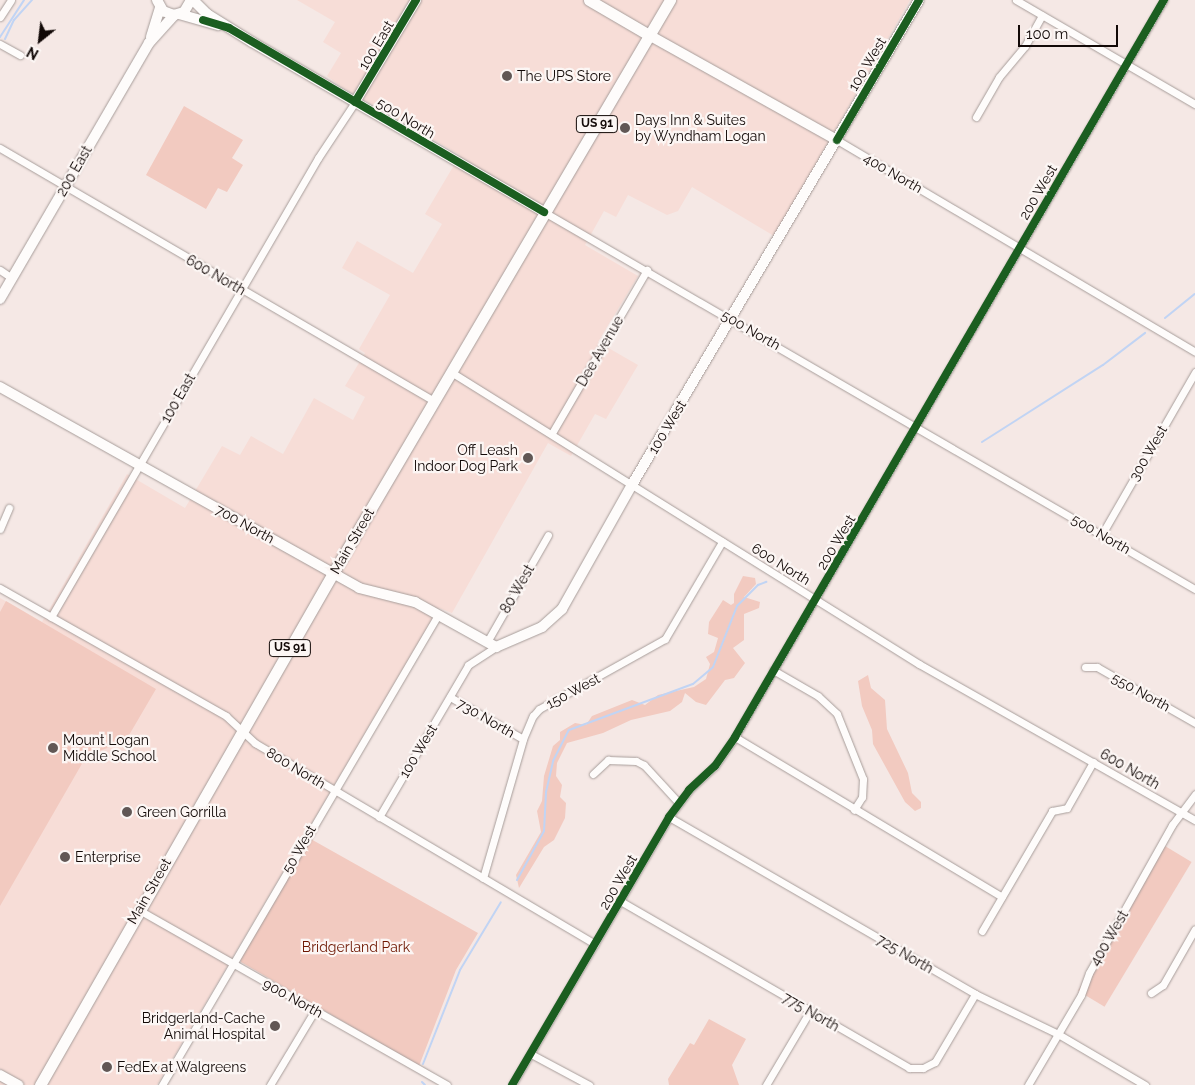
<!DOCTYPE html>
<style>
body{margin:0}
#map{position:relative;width:1195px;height:1085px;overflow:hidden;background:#f5e8e5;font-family:Raleway,sans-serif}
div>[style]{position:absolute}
.built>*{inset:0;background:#f7ddd7}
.green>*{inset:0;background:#f2cac0;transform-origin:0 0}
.stream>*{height:2px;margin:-1px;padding:0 1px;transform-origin:1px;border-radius:1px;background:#c1d4f4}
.roads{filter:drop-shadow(0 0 1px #a79d9a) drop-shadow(0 0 1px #a79d9a)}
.street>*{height:7px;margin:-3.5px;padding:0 3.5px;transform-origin:3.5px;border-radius:3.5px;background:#fefcfb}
.secondary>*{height:10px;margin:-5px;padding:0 5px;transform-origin:5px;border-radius:5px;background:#fefcfb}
.primary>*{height:11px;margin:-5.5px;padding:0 5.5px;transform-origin:5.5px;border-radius:5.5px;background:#fefcfb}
.cycleway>*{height:8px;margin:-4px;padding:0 4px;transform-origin:4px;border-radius:4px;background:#1b5e20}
.dots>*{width:14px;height:14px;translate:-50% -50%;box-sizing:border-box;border:2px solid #fcf6f4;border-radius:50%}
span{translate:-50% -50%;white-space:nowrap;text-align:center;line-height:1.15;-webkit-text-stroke:4.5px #fcf6f4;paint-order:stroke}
.shield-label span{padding:1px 4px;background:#fcf6f4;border:1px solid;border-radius:4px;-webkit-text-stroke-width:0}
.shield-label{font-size:12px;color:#120907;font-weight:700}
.street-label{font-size:14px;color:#120907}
.poi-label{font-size:14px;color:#120907}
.left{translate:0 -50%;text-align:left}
.right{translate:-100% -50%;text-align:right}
.park-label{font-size:14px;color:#6e1702}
.north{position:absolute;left:15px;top:15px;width:50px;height:50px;-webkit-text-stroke:4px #fcf6f4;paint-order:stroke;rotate:209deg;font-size:14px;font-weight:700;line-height:20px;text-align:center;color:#120907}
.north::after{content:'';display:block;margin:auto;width:18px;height:22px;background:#120907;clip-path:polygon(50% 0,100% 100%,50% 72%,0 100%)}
.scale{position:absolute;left:1018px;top:25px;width:100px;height:22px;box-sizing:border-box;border:2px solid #120907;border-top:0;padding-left:6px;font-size:15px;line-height:18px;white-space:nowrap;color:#120907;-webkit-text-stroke:4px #fcf6f4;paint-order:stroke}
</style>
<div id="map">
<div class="built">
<div style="clip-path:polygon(297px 0,910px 0,774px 236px,692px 187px,678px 211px,667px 215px,628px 195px,616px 217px,604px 211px,585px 245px,638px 276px,598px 342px,638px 365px,606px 419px,595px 414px,571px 456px,548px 443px,452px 613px,439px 608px,157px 1085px,0 1085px,0 598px,42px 622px,127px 474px,185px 508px,222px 446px,240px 455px,251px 436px,283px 454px,314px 398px,353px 420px,365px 397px,345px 386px,365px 353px,359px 349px,390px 295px,342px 268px,357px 241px,413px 273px,442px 224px,425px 214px,460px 155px,343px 88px,327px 76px,341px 53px,323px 42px,335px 22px)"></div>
</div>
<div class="green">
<div style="clip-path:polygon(184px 106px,243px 140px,232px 158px,243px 165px,227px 192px,218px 188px,206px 209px,146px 175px)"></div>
<div style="clip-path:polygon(743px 576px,755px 578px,756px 584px,744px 597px,760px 602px,759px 608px,744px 614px,744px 640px,733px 648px,745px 663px,734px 678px,725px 680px,706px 705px,696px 702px,685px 693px,682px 702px,670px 711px,631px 720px,603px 733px,567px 743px,557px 763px,556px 776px,562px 785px,560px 797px,566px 803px,565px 818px,554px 840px,544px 847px,519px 888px,516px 875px,541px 832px,537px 811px,542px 801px,544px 776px,553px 746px,560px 740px,560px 732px,575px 723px,586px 725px,592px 716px,632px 700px,645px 705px,658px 695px,694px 687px,706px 679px,710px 664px,706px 657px,714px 652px,718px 638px,708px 634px,709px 622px,723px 600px,731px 605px,734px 603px,734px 594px)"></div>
<div style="clip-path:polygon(6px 601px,156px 689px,125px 742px,87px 755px,0 906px,0 612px)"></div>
<div style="clip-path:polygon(868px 675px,871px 688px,885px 700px,887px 729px,908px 773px,912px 793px,921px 802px,921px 808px,915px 811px,905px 802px,873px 744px,872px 730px,862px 706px,858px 681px)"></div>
<div style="clip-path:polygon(309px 838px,478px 933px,456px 970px,419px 1066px,241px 962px,240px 957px)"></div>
<div style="left:1165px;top:846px;width:31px;height:169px;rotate:31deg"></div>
<div style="clip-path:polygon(709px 1019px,746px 1039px,732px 1065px,739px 1085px,669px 1085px,668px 1079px,690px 1043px,694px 1045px)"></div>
</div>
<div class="stream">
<div style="left:0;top:37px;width:44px;rotate:-57deg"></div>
<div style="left:5px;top:39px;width:21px;rotate:-65deg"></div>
<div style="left:14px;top:20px;width:27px;rotate:-48deg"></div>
<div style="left:1165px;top:318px;width:38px;rotate:-39deg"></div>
<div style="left:982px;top:442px;width:143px;rotate:-32.5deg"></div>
<div style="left:1103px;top:365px;width:53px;rotate:-37.3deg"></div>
<div style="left:517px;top:880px;width:56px;rotate:-61.1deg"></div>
<div style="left:544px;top:831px;width:39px;rotate:-87deg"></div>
<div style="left:546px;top:792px;width:32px;rotate:-77deg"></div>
<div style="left:553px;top:761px;width:35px;rotate:-63deg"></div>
<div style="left:569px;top:730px;width:132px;rotate:-20.4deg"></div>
<div style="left:693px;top:684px;width:26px;rotate:-40deg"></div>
<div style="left:713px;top:667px;width:66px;rotate:-68.5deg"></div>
<div style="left:737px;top:606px;width:30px;rotate:-45deg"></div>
<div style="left:758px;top:585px;width:9px;rotate:-21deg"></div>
<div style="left:423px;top:1064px;width:101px;rotate:-68.5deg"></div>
<div style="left:460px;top:970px;width:79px;rotate:-58.9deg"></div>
<div style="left:422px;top:1082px;width:4px;rotate:45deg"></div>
</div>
<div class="roads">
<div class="street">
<div style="left:1016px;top:0;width:207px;rotate:30.2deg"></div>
<div style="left:0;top:17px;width:20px;rotate:-57deg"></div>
<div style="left:0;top:44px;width:23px;rotate:29deg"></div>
<div style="left:976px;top:117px;width:46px;rotate:-60.1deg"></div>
<div style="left:999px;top:77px;width:40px;rotate:-50deg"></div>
<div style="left:1025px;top:46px;width:35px;rotate:-61deg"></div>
<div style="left:837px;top:140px;width:416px;rotate:30.6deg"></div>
<div style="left:0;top:148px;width:502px;rotate:30.24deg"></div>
<div style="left:544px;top:212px;width:752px;rotate:30.08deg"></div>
<div style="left:0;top:270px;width:14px;rotate:34deg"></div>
<div style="left:451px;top:372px;width:552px;rotate:31.96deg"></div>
<div style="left:919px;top:664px;width:317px;rotate:29.5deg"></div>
<div style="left:552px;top:433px;width:189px;rotate:-59.8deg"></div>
<div style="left:0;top:529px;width:23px;rotate:-67deg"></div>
<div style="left:1102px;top:534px;width:187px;rotate:-60.1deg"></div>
<div style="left:0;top:588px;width:260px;rotate:29.5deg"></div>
<div style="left:226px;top:716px;width:40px;rotate:43deg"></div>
<div style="left:255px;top:743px;width:395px;rotate:30.6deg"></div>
<div style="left:51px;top:617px;width:531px;rotate:-59.81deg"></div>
<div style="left:318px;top:158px;width:67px;rotate:-56.5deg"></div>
<div style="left:487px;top:642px;width:123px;rotate:-60.3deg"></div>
<div style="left:1085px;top:667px;width:12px"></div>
<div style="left:1097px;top:667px;width:113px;rotate:29.7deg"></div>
<div style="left:773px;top:670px;width:52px;rotate:30deg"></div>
<div style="left:818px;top:696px;width:26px;rotate:43deg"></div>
<div style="left:837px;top:714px;width:70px;rotate:68.2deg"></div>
<div style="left:863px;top:779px;width:18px;rotate:93deg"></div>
<div style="left:862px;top:797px;width:15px;rotate:122deg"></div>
<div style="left:450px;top:697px;width:84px;rotate:29.9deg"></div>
<div style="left:735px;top:737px;width:311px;rotate:30.9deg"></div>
<div style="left:593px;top:774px;width:21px;rotate:-43deg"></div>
<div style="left:608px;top:760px;width:28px;rotate:2deg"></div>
<div style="left:636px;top:761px;width:9px;rotate:27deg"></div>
<div style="left:644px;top:765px;width:52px;rotate:47.4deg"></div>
<div style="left:379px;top:817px;width:176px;rotate:-59.6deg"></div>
<div style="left:468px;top:665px;width:33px;rotate:-33deg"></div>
<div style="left:669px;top:817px;width:354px;rotate:30deg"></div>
<div style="left:975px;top:994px;width:92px;rotate:25.7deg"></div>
<div style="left:1058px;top:1034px;width:101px;rotate:30.4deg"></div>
<div style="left:483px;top:878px;width:145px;rotate:-73.9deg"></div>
<div style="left:523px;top:739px;width:25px;rotate:-67deg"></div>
<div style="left:533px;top:716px;width:9px;rotate:-49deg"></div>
<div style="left:539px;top:709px;width:144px;rotate:-29.1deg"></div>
<div style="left:665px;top:639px;width:113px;rotate:-59.6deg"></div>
<div style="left:622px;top:902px;width:332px;rotate:30deg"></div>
<div style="left:909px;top:1068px;width:14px"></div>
<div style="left:923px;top:1068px;width:13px;rotate:-27deg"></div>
<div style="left:935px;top:1062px;width:79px;rotate:-59.5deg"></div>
<div style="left:139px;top:910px;width:354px;rotate:29.6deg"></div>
<div style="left:982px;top:931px;width:139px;rotate:-59.7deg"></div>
<div style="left:1052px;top:811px;width:15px;rotate:-11deg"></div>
<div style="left:1067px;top:808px;width:53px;rotate:-60.5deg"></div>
<div style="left:1151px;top:993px;width:14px;rotate:-34deg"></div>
<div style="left:1163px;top:985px;width:64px;rotate:-60.3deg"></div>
<div style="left:531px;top:1054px;width:66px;rotate:28.1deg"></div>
<div style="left:162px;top:1085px;width:545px;rotate:-59.58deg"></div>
<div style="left:270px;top:1085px;width:87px;rotate:-59deg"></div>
<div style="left:512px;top:1085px;width:311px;rotate:-59.6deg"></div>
<div style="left:669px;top:817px;width:34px;rotate:-53deg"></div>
<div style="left:689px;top:790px;width:35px;rotate:-43deg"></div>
<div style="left:715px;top:766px;width:35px;rotate:-55deg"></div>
<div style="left:735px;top:737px;width:853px;rotate:-59.8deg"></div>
<div style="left:766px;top:1085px;width:86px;rotate:-59.3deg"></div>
<div style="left:1028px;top:1085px;width:104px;rotate:-59.5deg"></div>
<div style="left:1081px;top:995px;width:23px;rotate:-70deg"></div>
<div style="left:1089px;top:973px;width:170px;rotate:-60.7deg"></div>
<div style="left:1172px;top:825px;width:39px;rotate:-53deg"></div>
</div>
<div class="secondary">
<div style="left:157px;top:0;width:13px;rotate:61deg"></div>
<div style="left:163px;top:11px;width:12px;rotate:20deg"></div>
<div style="left:174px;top:15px;width:10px;rotate:-17deg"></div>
<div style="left:184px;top:12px;width:14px;rotate:-60deg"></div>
<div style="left:193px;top:0;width:20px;rotate:45deg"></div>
<div style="left:207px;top:14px;width:53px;rotate:31.9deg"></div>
<div style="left:252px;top:42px;width:338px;rotate:30.2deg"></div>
<div style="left:179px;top:14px;width:41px;rotate:15.8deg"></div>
<div style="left:649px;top:35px;width:215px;rotate:29.2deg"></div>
<div style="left:151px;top:37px;width:31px;rotate:-73deg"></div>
<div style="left:355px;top:102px;width:119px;rotate:-59.1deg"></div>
<div style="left:0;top:299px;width:296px;rotate:-59.8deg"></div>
<div style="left:149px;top:43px;width:38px;rotate:-48deg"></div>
<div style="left:0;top:387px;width:411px;rotate:29.2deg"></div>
<div style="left:359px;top:588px;width:58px;rotate:14deg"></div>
<div style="left:415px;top:602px;width:93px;rotate:29.1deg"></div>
<div style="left:496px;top:647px;width:50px;rotate:-23.5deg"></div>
<div style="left:542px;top:627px;width:27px;rotate:-42deg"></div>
<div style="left:562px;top:609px;width:145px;rotate:-60.6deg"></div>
<div style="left:633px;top:483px;width:561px;rotate:-59.37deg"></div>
<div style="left:0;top:1075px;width:21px;rotate:29deg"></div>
</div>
<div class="primary">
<div style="left:589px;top:0;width:69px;rotate:30.3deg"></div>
<div style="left:40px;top:1085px;width:590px;rotate:-60.22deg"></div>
<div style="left:333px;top:573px;width:665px;rotate:-59.54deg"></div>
</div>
</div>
<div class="cycleway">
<div style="left:203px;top:20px;width:27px;rotate:17deg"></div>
<div style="left:229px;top:28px;width:365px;rotate:30.3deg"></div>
<div style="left:355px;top:102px;width:119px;rotate:-59.1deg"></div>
<div style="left:837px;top:140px;width:162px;rotate:-59.6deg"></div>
<div style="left:512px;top:1085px;width:311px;rotate:-59.6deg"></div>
<div style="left:669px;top:817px;width:34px;rotate:-53deg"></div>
<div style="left:689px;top:790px;width:35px;rotate:-43deg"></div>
<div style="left:715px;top:766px;width:35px;rotate:-55deg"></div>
<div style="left:735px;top:737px;width:853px;rotate:-59.8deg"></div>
</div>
<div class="dots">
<div style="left:507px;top:76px;background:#615755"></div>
<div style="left:625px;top:128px;background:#615755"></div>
<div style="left:528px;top:458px;background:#615755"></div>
<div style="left:53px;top:748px;background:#615755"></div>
<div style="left:127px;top:812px;background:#615755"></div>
<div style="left:65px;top:857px;background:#615755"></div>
<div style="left:275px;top:1026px;background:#615755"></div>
<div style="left:107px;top:1067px;background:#615755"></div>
</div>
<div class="shield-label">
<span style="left:597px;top:124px">US 91</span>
<span style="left:290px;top:648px">US 91</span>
</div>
<div class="street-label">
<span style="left:376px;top:45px;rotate:-59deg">100 East</span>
<span style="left:867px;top:64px;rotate:-59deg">100 West</span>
<span style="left:406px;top:118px;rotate:31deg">500 North</span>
<span style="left:74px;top:171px;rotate:-60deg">200 East</span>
<span style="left:893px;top:173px;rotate:30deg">400 North</span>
<span style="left:1038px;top:192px;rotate:-60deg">200 West</span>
<span style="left:216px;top:275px;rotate:30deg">600 North</span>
<span style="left:751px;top:330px;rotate:30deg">500 North</span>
<span style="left:600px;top:351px;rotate:-60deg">Dee Avenue</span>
<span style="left:178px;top:398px;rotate:-60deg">100 East</span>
<span style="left:667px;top:427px;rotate:-59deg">100 West</span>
<span style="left:1148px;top:453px;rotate:-60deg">300 West</span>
<span style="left:245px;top:524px;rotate:29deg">700 North</span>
<span style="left:1101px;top:534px;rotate:30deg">500 North</span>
<span style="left:352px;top:541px;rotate:-60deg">Main Street</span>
<span style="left:836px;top:542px;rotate:-59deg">200 West</span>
<span style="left:781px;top:564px;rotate:32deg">600 North</span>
<span style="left:517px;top:589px;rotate:-60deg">80 West</span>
<span style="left:573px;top:691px;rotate:-28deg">150 West</span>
<span style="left:1141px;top:692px;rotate:29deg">550 North</span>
<span style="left:486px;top:718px;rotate:30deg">730 North</span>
<span style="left:418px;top:751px;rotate:-59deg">100 West</span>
<span style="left:296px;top:768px;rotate:31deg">800 North</span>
<span style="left:1130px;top:769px;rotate:30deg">600 North</span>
<span style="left:299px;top:849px;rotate:-60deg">50 West</span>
<span style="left:618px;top:882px;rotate:-60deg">200 West</span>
<span style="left:149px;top:891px;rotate:-60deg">Main Street</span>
<span style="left:1109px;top:938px;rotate:-60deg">400 West</span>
<span style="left:905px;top:954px;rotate:30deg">725 North</span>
<span style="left:293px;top:998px;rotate:29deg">900 North</span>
<span style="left:811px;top:1012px;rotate:30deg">775 North</span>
</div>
<div class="poi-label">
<span class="left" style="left:517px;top:76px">The UPS Store</span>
<span class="left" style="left:635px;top:128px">Days Inn &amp; Suites<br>by Wyndham Logan</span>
<span class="right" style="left:518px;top:458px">Off Leash<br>Indoor Dog Park</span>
<span class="left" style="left:63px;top:748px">Mount Logan<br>Middle School</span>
<span class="left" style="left:137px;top:812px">Green Gorrilla</span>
<span class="left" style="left:75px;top:857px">Enterprise</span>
<span class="right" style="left:265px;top:1026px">Bridgerland-Cache<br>Animal Hospital</span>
<span class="left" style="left:117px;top:1067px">FedEx at Walgreens</span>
</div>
<div class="park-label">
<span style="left:356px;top:947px">Bridgerland Park</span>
</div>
<div class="north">N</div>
<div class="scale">100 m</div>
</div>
